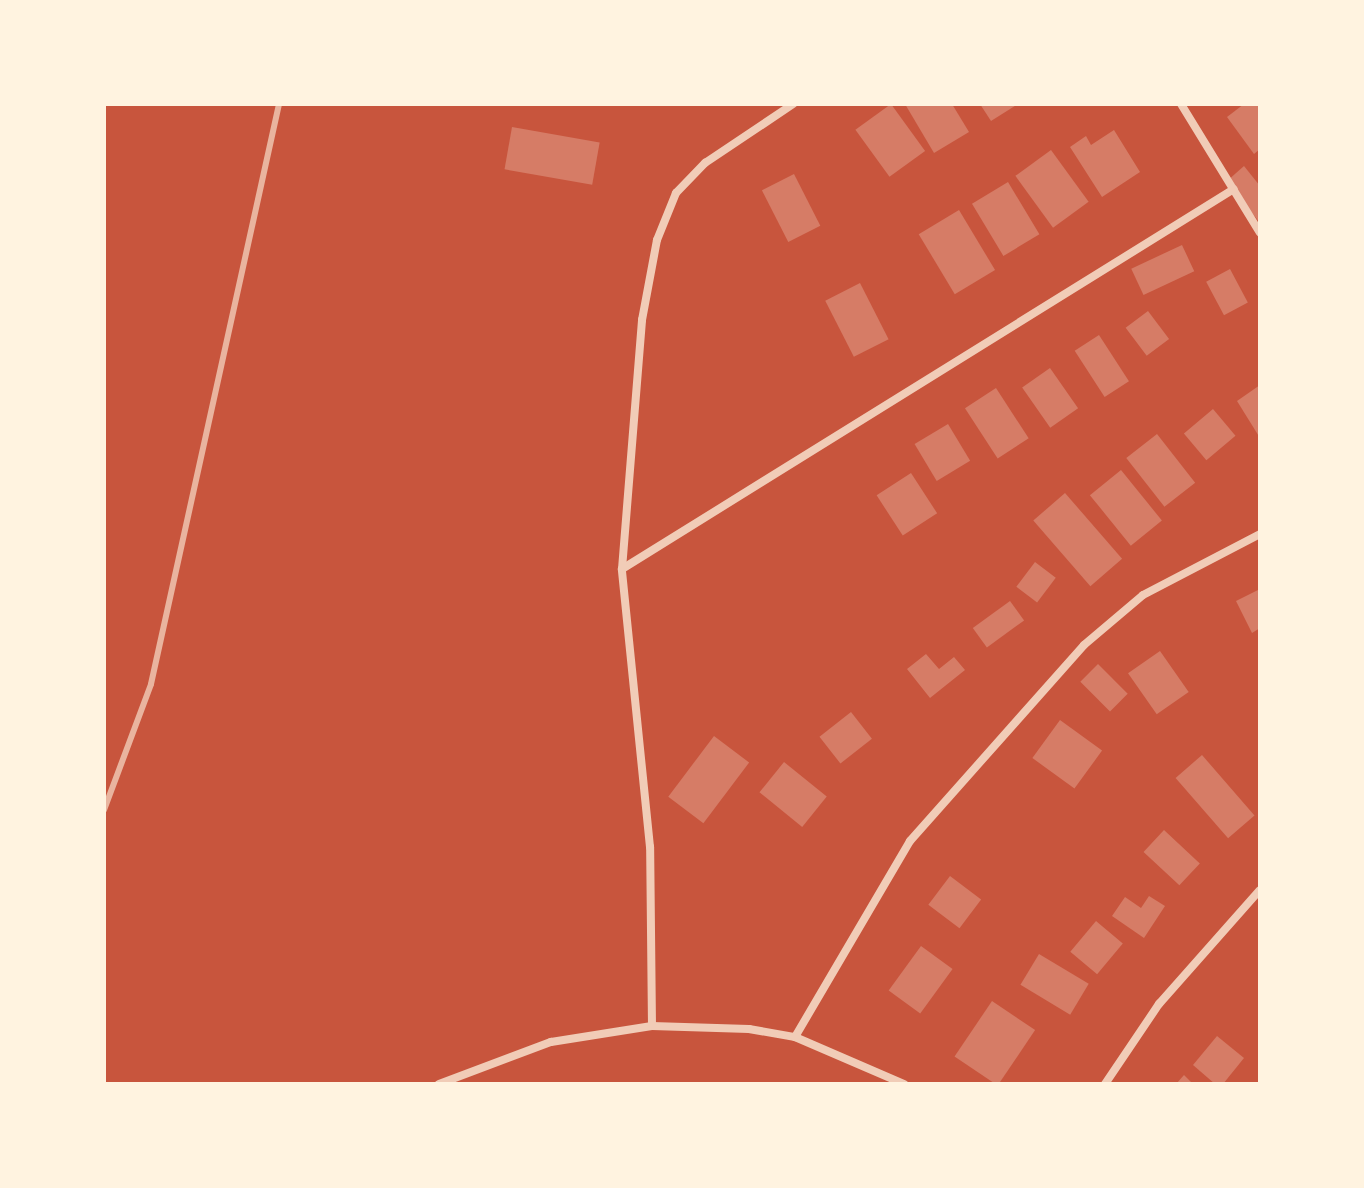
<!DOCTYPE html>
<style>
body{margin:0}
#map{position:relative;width:1364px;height:1188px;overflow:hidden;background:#c8553d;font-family:"IBM Plex Sans",sans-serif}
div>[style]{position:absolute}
.building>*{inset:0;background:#d67c66;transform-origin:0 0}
.minor>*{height:8px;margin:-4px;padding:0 4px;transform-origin:4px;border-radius:4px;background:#f1ccb7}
.rail>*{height:6px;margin:-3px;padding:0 3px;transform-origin:3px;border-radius:3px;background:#e9b49f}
span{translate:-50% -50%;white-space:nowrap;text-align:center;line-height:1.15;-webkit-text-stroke:6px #fff3e0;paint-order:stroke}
.frame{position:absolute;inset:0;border:106px solid #fff3e0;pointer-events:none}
</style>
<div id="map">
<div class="building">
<div style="left:891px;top:104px;width:58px;height:44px;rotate:54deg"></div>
<div style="clip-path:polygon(905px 104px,952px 104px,969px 132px,934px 153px)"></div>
<div style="clip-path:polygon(980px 104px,1018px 104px,991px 121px)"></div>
<div style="clip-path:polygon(1244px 104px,1260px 104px,1260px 149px,1254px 154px,1227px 117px)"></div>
<div style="left:512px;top:127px;width:89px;height:43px;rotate:10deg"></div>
<div style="clip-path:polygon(1114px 130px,1140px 172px,1102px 197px,1070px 147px,1086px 136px,1091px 145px)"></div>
<div style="left:1051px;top:150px;width:64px;height:44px;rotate:54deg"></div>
<div style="clip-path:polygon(1244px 166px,1260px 186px,1260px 223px,1227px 181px)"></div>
<div style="left:794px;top:174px;width:58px;height:36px;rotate:63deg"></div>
<div style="left:1008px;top:182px;width:61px;height:42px;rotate:59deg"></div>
<div style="left:959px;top:210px;width:70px;height:47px;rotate:59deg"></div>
<div style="left:1182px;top:245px;width:29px;height:56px;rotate:65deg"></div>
<div style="left:1230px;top:269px;width:38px;height:27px;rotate:62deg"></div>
<div style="left:860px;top:283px;width:63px;height:39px;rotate:63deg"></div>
<div style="left:1148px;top:311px;width:35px;height:28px;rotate:53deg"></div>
<div style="left:1099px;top:335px;width:55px;height:29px;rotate:57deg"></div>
<div style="left:1050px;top:368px;width:49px;height:34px;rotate:55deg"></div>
<div style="clip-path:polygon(1260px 385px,1260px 438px,1237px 401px)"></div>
<div style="left:996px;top:388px;width:60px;height:37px;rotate:57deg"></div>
<div style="left:1213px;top:409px;width:35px;height:38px;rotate:50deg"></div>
<div style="left:948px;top:424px;width:43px;height:39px;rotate:59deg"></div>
<div style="left:1157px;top:434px;width:62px;height:39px;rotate:52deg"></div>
<div style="left:1121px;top:470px;width:65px;height:40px;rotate:51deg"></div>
<div style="left:911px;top:473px;width:48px;height:41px;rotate:57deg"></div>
<div style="left:1065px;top:493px;width:87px;height:42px;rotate:49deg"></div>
<div style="left:1035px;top:562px;width:26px;height:31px;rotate:37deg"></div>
<div style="clip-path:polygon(1260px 589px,1260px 628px,1252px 633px,1236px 601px)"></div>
<div style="left:1010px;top:601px;width:24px;height:46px;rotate:54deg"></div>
<div style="left:1160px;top:651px;width:50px;height:39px;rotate:55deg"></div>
<div style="clip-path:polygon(926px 654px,939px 669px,954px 657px,965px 670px,930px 698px,907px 669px)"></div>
<div style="left:1098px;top:664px;width:42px;height:25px;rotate:45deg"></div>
<div style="left:851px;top:712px;width:34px;height:40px;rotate:52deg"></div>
<div style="left:1060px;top:720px;width:52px;height:47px;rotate:36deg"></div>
<div style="left:714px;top:736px;width:44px;height:76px;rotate:37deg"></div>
<div style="left:1202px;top:755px;width:80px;height:35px;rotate:49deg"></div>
<div style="left:784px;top:762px;width:55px;height:39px;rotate:39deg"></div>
<div style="left:1164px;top:830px;width:49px;height:30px;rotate:43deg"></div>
<div style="left:950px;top:876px;width:39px;height:36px;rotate:37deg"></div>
<div style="clip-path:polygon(1149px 896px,1165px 906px,1144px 938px,1112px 916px,1125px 897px,1141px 908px)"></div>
<div style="left:1096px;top:921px;width:35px;height:40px;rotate:40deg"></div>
<div style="left:921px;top:946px;width:39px;height:55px;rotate:36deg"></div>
<div style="left:1039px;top:954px;width:58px;height:36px;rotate:31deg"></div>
<div style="left:992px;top:1001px;width:52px;height:67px;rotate:34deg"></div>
<div style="clip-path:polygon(1217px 1036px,1244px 1058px,1223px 1084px,1215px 1084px,1193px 1065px)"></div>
<div style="clip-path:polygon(1184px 1075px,1193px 1084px,1176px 1084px)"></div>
</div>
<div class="minor">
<div style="left:1181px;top:104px;width:151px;rotate:58.5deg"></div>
<div style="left:622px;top:569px;width:720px;rotate:-31.84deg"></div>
<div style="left:652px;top:1026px;width:179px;rotate:-90.6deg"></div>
<div style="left:650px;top:847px;width:279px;rotate:-95.8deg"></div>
<div style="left:622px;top:569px;width:250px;rotate:-85.4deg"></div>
<div style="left:642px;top:320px;width:81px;rotate:-79.4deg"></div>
<div style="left:657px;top:240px;width:51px;rotate:-68deg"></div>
<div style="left:676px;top:193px;width:42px;rotate:-46deg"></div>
<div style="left:705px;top:163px;width:106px;rotate:-33.8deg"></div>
<div style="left:795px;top:1037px;width:227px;rotate:-59.6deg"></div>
<div style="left:910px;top:841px;width:262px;rotate:-48.4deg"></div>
<div style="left:1084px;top:645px;width:77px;rotate:-40.3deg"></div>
<div style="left:1143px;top:595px;width:132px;rotate:-27.5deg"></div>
<div style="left:439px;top:1084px;width:120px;rotate:-20.6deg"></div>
<div style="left:551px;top:1042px;width:102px;rotate:-9deg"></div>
<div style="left:652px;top:1026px;width:97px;rotate:1.8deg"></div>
<div style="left:749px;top:1029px;width:47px;rotate:9.9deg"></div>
<div style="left:795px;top:1037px;width:119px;rotate:23.3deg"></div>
<div style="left:1105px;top:1084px;width:97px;rotate:-56deg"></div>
<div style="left:1159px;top:1004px;width:152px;rotate:-48.5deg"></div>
</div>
<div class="rail">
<div style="left:104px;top:810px;width:134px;rotate:-69.5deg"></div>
<div style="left:151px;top:684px;width:594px;rotate:-77.55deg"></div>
</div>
<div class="frame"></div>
</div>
